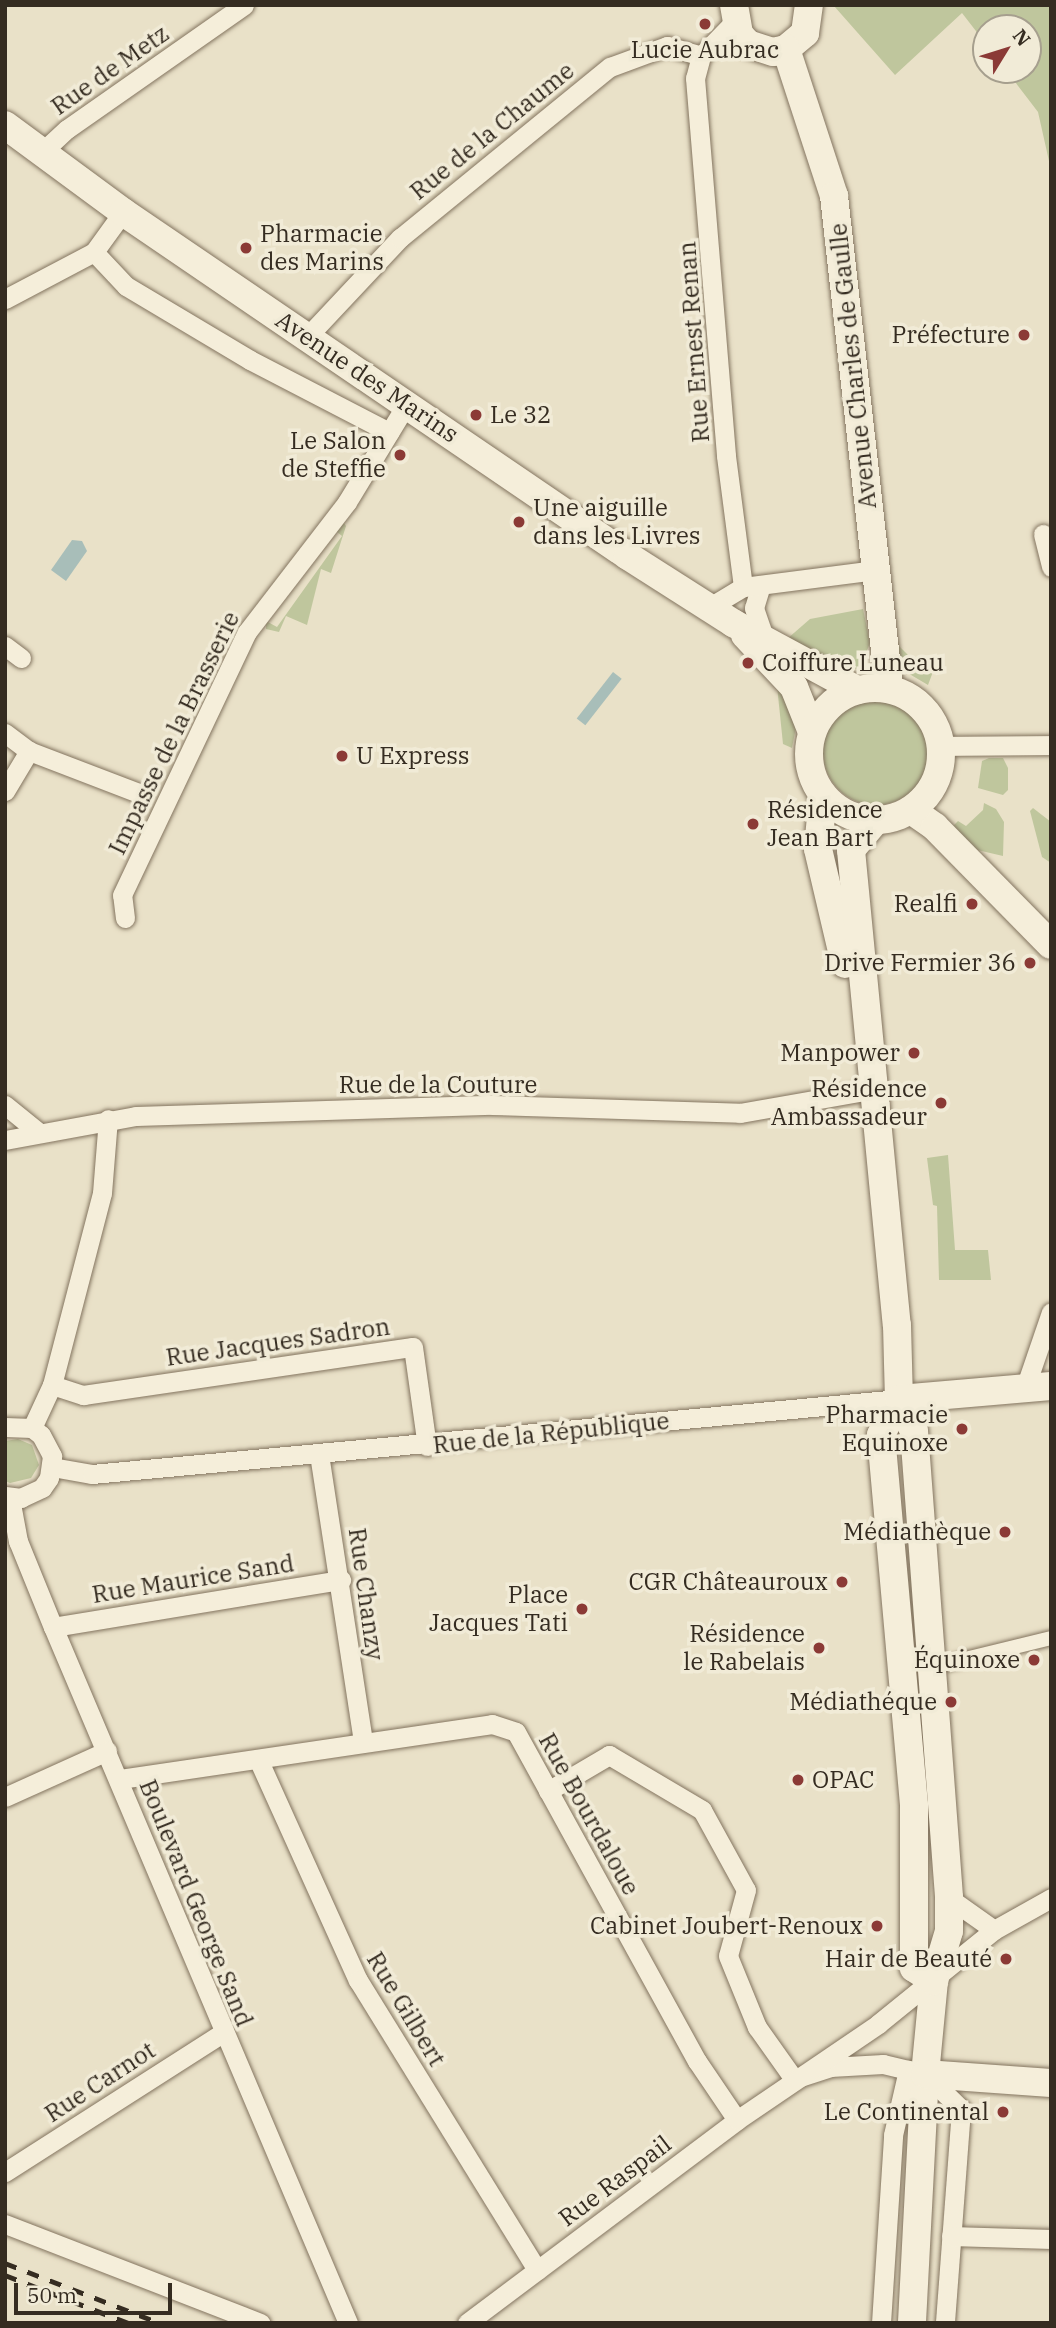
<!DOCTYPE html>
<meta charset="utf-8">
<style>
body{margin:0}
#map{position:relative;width:1056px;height:2328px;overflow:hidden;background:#e9e1c8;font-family:"IBM Plex Serif",serif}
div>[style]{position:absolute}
.green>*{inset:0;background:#bfc69d}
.round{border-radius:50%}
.water>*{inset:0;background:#a8beb9;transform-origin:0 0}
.roads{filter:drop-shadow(0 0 2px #83745f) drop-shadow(0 0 2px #83745f)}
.pedestrian>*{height:14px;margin:-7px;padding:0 7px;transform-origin:7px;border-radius:7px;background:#f5eeda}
.minor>*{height:19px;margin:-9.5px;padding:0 9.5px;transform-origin:9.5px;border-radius:9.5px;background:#f5eeda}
.secondary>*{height:28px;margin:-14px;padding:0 14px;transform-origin:14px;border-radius:14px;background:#f5eeda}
.secondary>.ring{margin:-14px;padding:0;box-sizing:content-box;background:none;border:28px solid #f5eeda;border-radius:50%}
.rail>*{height:5px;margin-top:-2.5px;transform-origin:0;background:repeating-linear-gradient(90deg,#352c21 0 12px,transparent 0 24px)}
.dots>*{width:19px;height:19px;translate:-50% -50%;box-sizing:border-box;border:4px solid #f1ebd7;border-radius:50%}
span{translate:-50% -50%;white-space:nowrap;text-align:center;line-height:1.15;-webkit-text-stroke:7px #f1ebd7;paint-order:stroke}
.poi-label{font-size:24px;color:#352c21}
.left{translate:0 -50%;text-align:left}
.right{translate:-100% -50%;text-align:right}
.street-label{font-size:24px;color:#352c21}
.frame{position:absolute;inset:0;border:7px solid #352c21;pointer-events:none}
.north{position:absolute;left:972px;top:14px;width:70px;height:70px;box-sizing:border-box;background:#f1ebd7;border:2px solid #a69f8e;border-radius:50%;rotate:52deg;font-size:19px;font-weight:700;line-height:28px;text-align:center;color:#352c21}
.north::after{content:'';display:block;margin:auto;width:24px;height:32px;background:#8b3a36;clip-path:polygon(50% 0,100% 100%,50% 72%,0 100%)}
.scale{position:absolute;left:14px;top:2283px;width:158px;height:32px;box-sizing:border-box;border:4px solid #352c21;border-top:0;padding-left:9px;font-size:21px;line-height:24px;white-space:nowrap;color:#352c21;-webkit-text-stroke:5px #f1ebd7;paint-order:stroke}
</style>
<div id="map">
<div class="green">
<div style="clip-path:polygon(1051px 5px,1051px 170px,1038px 112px,1006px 70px,1028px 70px,1028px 28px,986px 28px,986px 44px,962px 13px,895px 75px,834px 6px)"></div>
<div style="clip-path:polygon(342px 520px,346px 526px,331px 573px,321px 569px,307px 625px,286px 616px,279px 632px,266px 629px,266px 621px,277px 627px,342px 536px,332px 528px)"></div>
<div style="clip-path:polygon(863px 609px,870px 643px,860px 668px,845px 671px,787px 639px,810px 619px)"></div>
<div style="clip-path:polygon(892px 610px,899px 646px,916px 663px,934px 669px,928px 685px,906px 672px,898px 660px)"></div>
<div style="clip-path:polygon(776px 676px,798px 717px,792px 748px,783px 744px)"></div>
<div class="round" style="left:823px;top:699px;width:106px;height:106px"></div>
<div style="clip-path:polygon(989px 758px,1003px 758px,1008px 768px,1008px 790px,1003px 795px,978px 788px,982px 761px)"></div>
<div style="clip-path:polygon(984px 803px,996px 809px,1004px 822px,1003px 856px,973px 849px,952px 827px,958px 821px,966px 826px,983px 810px)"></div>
<div style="clip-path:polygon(1033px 808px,1051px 822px,1051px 863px,1042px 857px,1030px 811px)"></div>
<div style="clip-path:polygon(948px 1155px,955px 1250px,988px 1250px,991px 1280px,939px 1280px,937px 1206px,933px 1205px,927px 1158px)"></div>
<div style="clip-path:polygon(18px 1439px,32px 1445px,39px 1465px,31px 1478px,10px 1483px,5px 1481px,5px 1441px)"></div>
</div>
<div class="water">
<div style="clip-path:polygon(72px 540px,82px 541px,87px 551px,66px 581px,51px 570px)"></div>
<div style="left:613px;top:672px;width:11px;height:59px;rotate:38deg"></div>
</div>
<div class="roads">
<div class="pedestrian">
<div style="left:933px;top:1667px;width:122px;rotate:-13.8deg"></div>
</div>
<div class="minor">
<div style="left:701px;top:56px;width:23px;rotate:105deg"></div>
<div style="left:695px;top:78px;width:379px;rotate:85.3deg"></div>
<div style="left:726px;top:456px;width:132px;rotate:82.6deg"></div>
<div style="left:743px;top:587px;width:39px;rotate:149deg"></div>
<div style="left:41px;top:153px;width:35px;rotate:-43deg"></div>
<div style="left:67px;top:129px;width:216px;rotate:-35deg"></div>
<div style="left:94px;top:252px;width:47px;rotate:46.7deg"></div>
<div style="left:126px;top:286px;width:144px;rotate:30.8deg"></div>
<div style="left:250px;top:360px;width:157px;rotate:27.4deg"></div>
<div style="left:5px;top:299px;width:101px;rotate:-27.8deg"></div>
<div style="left:94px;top:252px;width:49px;rotate:-54.1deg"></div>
<div style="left:307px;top:337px;width:136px;rotate:-46.8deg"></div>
<div style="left:400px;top:238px;width:271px;rotate:-39.2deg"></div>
<div style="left:610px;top:67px;width:61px;rotate:-20.2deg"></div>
<div style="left:667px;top:46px;width:35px;rotate:16deg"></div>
<div style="left:701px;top:56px;width:47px;rotate:-45.9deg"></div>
<div style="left:1043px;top:534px;width:34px;rotate:76deg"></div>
<div style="left:761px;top:585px;width:24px;rotate:107deg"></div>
<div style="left:754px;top:608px;width:34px;rotate:71deg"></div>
<div style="left:743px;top:587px;width:134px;rotate:-7.3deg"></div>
<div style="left:5px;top:646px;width:20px;rotate:37deg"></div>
<div style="left:5px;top:733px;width:30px;rotate:37deg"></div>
<div style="left:29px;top:751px;width:115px;rotate:21deg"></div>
<div style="left:941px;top:746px;width:110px;rotate:-0.5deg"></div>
<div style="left:5px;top:791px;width:47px;rotate:-59deg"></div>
<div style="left:125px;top:918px;width:23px;rotate:-97deg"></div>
<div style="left:122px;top:895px;width:291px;rotate:-64.6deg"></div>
<div style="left:247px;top:632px;width:164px;rotate:-52.4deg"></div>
<div style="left:347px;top:502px;width:114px;rotate:-58.7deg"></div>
<div style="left:5px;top:1105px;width:41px;rotate:39.1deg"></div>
<div style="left:5px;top:1140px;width:133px;rotate:-10.4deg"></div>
<div style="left:136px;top:1116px;width:356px;rotate:-1.8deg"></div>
<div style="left:492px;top:1105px;width:248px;rotate:1.8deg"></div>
<div style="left:740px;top:1113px;width:133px;rotate:-10deg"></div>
<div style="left:52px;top:1385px;width:33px;rotate:18deg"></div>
<div style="left:83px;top:1395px;width:333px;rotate:-8.3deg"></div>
<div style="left:413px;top:1347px;width:100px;rotate:82deg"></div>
<div style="left:1025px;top:1388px;width:80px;rotate:-71.1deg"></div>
<div style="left:5px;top:1427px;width:27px;rotate:2deg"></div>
<div style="left:32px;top:1428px;width:11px;rotate:38deg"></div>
<div style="left:41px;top:1435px;width:24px;rotate:62deg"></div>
<div style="left:52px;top:1456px;width:22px;rotate:98deg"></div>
<div style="left:49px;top:1478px;width:12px;rotate:125deg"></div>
<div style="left:42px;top:1488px;width:23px;rotate:155deg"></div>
<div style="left:21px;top:1498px;width:16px;rotate:-173deg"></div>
<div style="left:32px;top:1428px;width:47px;rotate:-65.1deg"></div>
<div style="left:52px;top:1385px;width:198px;rotate:-75.4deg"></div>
<div style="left:102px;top:1193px;width:74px;rotate:-85.4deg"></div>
<div style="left:319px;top:1454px;width:291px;rotate:81.3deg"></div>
<div style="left:52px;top:1467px;width:41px;rotate:9.9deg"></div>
<div style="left:92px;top:1474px;width:810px;rotate:-5.31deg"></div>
<div style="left:10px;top:1498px;width:44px;rotate:79.5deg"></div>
<div style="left:18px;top:1541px;width:93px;rotate:67.9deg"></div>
<div style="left:53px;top:1627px;width:756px;rotate:67.03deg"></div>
<div style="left:53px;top:1627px;width:292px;rotate:-9.3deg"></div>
<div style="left:258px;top:1759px;width:243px;rotate:65.7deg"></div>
<div style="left:358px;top:1980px;width:341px;rotate:58.3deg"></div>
<div style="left:120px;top:1779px;width:376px;rotate:-8.4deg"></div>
<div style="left:492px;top:1724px;width:25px;rotate:18deg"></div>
<div style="left:516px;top:1732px;width:376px;rotate:61.2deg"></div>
<div style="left:697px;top:2061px;width:71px;rotate:55.9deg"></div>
<div style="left:548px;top:1791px;width:71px;rotate:-30.5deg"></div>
<div style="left:609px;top:1755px;width:108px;rotate:30.6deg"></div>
<div style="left:702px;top:1810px;width:91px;rotate:61.2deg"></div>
<div style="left:746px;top:1890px;width:68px;rotate:105.3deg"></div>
<div style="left:728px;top:1956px;width:77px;rotate:67.8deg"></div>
<div style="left:757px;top:2027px;width:64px;rotate:54.6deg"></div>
<div style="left:794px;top:2079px;width:38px;rotate:-18deg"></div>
<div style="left:830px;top:2067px;width:53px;rotate:-3.2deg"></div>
<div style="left:883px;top:2064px;width:43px;rotate:13.4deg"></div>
<div style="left:925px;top:2074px;width:50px;rotate:44.2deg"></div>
<div style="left:961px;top:2109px;width:215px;rotate:94.3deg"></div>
<div style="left:5px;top:1797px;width:112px;rotate:-24.3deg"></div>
<div style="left:949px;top:1898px;width:55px;rotate:35.4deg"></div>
<div style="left:5px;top:2172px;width:258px;rotate:-32.6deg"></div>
<div style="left:5px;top:2224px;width:274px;rotate:21.2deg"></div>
<div style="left:951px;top:2236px;width:100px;rotate:1.7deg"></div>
<div style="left:467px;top:2323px;width:338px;rotate:-36.9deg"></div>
<div style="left:737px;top:2120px;width:171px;rotate:-34.2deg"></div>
<div style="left:878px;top:2024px;width:149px;rotate:-39deg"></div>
<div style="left:994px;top:1930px;width:65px;rotate:-29.3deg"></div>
<div style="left:881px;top:2323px;width:188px;rotate:-86.3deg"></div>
<div style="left:893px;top:2135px;width:67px;rotate:-77deg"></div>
</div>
<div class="secondary">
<div style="left:734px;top:5px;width:29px;rotate:80deg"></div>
<div style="left:739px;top:34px;width:13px;rotate:48deg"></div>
<div style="left:748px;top:44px;width:26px;rotate:18deg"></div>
<div style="left:773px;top:52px;width:13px;rotate:-13deg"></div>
<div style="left:786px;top:49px;width:25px;rotate:-40deg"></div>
<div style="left:805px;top:33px;width:28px;rotate:-82deg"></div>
<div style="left:786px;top:49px;width:155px;rotate:71.9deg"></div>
<div style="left:834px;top:196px;width:496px;rotate:83.6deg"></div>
<div style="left:5px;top:125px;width:147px;rotate:36.4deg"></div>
<div style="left:123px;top:212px;width:611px;rotate:34.26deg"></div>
<div style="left:628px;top:556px;width:125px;rotate:32.5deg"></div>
<div style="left:733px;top:623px;width:141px;rotate:28.4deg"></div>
<div style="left:745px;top:635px;width:71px;rotate:46.7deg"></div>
<div style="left:794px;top:687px;width:48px;rotate:68.2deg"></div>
<div class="ring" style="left:809px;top:688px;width:104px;height:104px"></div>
<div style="left:823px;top:795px;width:54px;rotate:95.3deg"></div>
<div style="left:818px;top:849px;width:118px;rotate:76.8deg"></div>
<div style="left:911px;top:810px;width:29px;rotate:35deg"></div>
<div style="left:935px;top:827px;width:165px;rotate:45.5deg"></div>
<div style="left:876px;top:820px;width:39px;rotate:130deg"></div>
<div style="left:851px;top:850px;width:477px;rotate:84.5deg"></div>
<div style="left:897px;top:1325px;width:74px;rotate:88.5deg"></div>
<div style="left:899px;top:1399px;width:35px;rotate:65deg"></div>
<div style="left:914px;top:1431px;width:468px;rotate:85.7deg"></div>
<div style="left:949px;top:1898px;width:33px;rotate:90deg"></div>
<div style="left:949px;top:1931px;width:52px;rotate:106.7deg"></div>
<div style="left:934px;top:1981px;width:93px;rotate:95.5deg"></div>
<div style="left:925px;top:2074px;width:249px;rotate:93deg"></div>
<div style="left:899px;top:1399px;width:40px;rotate:116.6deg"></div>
<div style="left:881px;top:1435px;width:372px;rotate:84.9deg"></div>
<div style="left:914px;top:1806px;width:162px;rotate:90deg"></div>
<div style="left:914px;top:1968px;width:24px;rotate:33deg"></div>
<div style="left:899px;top:1399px;width:153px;rotate:-4.9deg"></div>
<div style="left:925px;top:2074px;width:126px;rotate:4.1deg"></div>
</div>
</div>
<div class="rail">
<div style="left:5px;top:2263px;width:166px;rotate:21.2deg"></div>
<div style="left:5px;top:2275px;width:132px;rotate:21.3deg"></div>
</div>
<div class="dots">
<div style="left:705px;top:24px;background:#8b3a36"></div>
<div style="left:246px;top:248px;background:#8b3a36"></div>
<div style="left:1024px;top:335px;background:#8b3a36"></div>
<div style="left:476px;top:415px;background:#8b3a36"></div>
<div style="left:400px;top:455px;background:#8b3a36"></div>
<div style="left:519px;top:522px;background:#8b3a36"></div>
<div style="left:748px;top:663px;background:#8b3a36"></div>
<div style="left:342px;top:756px;background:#8b3a36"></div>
<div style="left:753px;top:824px;background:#8b3a36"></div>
<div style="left:972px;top:904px;background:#8b3a36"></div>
<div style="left:1030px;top:963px;background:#8b3a36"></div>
<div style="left:914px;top:1053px;background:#8b3a36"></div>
<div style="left:941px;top:1103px;background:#8b3a36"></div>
<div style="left:962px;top:1429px;background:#8b3a36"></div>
<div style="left:1005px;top:1532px;background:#8b3a36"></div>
<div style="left:842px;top:1582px;background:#8b3a36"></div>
<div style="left:582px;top:1609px;background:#8b3a36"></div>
<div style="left:819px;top:1648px;background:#8b3a36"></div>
<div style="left:1034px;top:1660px;background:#8b3a36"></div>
<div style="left:951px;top:1702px;background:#8b3a36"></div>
<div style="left:798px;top:1780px;background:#8b3a36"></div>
<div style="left:877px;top:1926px;background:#8b3a36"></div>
<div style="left:1006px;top:1959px;background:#8b3a36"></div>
<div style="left:1003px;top:2112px;background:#8b3a36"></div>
</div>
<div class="poi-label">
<span style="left:705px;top:50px">Lucie Aubrac</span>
<span class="left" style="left:260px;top:248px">Pharmacie<br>des Marins</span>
<span class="right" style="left:1010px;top:335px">Préfecture</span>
<span class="left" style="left:490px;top:415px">Le 32</span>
<span class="right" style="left:386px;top:455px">Le Salon<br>de Steffie</span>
<span class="left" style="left:533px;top:522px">Une aiguille<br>dans les Livres</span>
<span class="left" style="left:762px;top:663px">Coiffure Luneau</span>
<span class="left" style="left:356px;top:756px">U Express</span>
<span class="left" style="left:767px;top:824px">Résidence<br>Jean Bart</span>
<span class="right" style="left:958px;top:904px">Realfi</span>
<span class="right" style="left:1016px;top:963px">Drive Fermier 36</span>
<span class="right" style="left:900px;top:1053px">Manpower</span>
<span class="right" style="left:927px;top:1103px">Résidence<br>Ambassadeur</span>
<span class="right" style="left:948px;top:1429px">Pharmacie<br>Equinoxe</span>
<span class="right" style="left:991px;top:1532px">Médiathèque</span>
<span class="right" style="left:828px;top:1582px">CGR Châteauroux</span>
<span class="right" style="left:568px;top:1609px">Place<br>Jacques Tati</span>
<span class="right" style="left:805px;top:1648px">Résidence<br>le Rabelais</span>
<span class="right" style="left:1020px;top:1660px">Équinoxe</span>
<span class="right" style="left:937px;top:1702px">Médiathéque</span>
<span class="left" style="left:812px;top:1780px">OPAC</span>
<span class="right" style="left:863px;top:1926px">Cabinet Joubert-Renoux</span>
<span class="right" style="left:992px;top:1959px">Hair de Beauté</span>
<span class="right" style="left:989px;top:2112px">Le Continental</span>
</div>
<div class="street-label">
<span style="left:110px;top:70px;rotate:-35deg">Rue de Metz</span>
<span style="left:492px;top:131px;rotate:-39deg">Rue de la Chaume</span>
<span style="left:694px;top:342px;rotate:-94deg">Rue Ernest Renan</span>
<span style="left:853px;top:366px;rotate:-96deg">Avenue Charles de Gaulle</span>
<span style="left:367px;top:377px;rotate:34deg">Avenue des Marins</span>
<span style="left:174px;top:733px;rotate:-64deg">Impasse de la Brasserie</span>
<span style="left:438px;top:1085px">Rue de la Couture</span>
<span style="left:278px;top:1342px;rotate:-8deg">Rue Jacques Sadron</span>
<span style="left:551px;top:1433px;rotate:-6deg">Rue de la République</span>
<span style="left:193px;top:1579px;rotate:-9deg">Rue Maurice Sand</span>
<span style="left:366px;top:1594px;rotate:82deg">Rue Chanzy</span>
<span style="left:589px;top:1814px;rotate:61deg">Rue Bourdaloue</span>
<span style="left:196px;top:1903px;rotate:68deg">Boulevard George Sand</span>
<span style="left:406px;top:2009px;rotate:59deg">Rue Gilbert</span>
<span style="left:100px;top:2082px;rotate:-33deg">Rue Carnot</span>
<span style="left:615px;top:2181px;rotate:-37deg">Rue Raspail</span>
</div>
<div class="frame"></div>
<div class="north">N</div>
<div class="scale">50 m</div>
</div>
